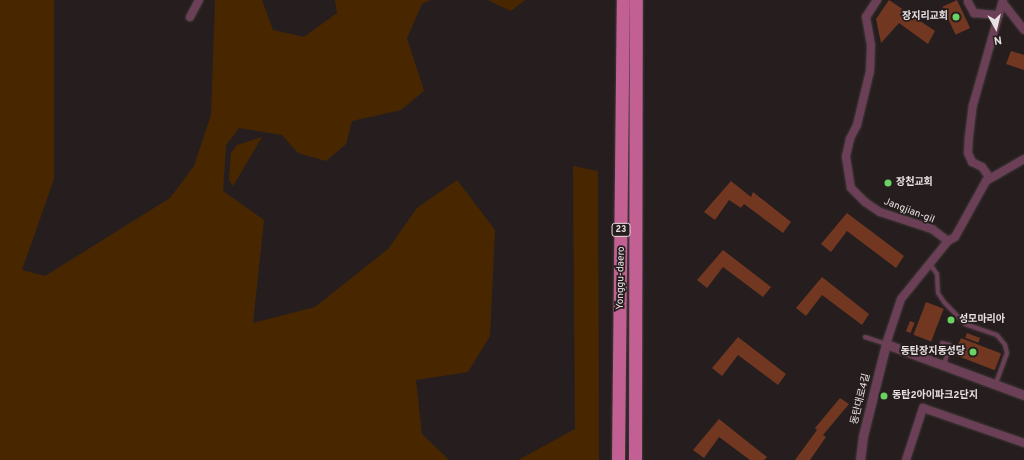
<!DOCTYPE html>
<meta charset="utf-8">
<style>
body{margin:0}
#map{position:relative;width:1024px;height:460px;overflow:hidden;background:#261e1e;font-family:Overpass,"Noto Sans KR",sans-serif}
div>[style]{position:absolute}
.green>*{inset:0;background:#482700}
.building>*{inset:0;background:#713721;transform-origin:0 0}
.roads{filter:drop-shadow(0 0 1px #413939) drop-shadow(0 0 1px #413939)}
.service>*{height:4px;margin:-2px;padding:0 2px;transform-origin:2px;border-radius:2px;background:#6b3f55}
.minor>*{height:8px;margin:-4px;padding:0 4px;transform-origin:4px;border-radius:4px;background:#6b3f55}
.tertiary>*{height:9px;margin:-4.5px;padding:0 4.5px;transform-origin:4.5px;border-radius:4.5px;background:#6b3f55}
.trunk>*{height:13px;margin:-6.5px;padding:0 6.5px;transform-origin:6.5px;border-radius:6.5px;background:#c26093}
.dots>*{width:11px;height:11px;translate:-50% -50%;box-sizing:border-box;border:2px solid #261e1e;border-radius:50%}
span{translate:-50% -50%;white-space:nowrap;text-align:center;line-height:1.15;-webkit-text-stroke:3.5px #261e1e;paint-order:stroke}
.shield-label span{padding:1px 3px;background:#261e1e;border:1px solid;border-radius:3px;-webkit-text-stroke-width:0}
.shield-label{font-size:9px;color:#e8e1e2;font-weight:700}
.poi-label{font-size:10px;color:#e8e1e2;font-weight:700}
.right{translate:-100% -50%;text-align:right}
.left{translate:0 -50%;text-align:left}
.street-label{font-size:10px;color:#e8e1e2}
.north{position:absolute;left:976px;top:8px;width:40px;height:40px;-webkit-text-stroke:3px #261e1e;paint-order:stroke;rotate:172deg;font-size:11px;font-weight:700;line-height:16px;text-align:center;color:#e8e1e2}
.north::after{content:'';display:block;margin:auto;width:14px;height:18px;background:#e8e1e2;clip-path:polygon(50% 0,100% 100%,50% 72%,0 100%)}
</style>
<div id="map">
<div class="green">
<div style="clip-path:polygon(0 0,54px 0,54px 179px,22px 270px,45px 276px,170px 198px,194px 166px,211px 115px,215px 0,262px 0,273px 30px,304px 37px,337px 13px,335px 0,430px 0,422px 4px,407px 38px,424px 91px,401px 110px,352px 121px,346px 144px,326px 161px,298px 153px,282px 135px,239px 128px,226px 145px,223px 191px,264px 220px,253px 323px,315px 307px,388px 249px,417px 208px,457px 180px,495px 230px,490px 336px,468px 372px,416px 380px,422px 434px,449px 460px,0 460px)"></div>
<div style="clip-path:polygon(487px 0,525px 0,511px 11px)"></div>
<div style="clip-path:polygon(262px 137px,233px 186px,229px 180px,231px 153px,237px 145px)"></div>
<div style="clip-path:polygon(573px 166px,598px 171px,599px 460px,518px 460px,575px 429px)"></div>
</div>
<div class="building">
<div style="clip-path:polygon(889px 0,935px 31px,928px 44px,899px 23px,881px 43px,876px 19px)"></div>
<div style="left:957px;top:0;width:31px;height:16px;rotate:65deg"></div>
<div style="clip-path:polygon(1011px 51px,1024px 55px,1024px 70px,1006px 64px)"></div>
<div style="clip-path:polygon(731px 181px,751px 197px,753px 192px,791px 222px,783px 233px,744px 204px,741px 208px,729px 200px,715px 220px,704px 212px)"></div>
<div style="clip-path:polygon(847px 213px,904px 256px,896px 268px,847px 231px,831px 252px,821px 244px)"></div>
<div style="clip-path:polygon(723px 250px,771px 287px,763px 297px,723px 267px,707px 288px,697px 280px)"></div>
<div style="clip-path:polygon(822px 277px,869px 314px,862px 325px,822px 295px,806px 316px,796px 308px)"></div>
<div style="left:926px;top:302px;width:19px;height:35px;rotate:21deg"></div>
<div style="left:910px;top:321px;width:5px;height:11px;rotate:22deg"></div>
<div style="left:967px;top:333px;width:14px;height:5px;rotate:21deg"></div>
<div style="clip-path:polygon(738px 337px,786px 374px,778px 385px,738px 355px,722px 376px,712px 368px)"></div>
<div style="left:961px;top:338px;width:43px;height:18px;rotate:21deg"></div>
<div style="clip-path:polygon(840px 398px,849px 404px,823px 435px,826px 437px,810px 460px,795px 460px,817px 430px,815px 428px)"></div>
<div style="clip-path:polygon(719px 419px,767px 457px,764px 460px,750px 460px,719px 437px,704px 458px,693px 450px)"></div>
</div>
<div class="roads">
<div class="service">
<div style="left:930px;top:264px;width:12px;rotate:55deg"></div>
<div style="left:937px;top:274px;width:19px;rotate:87deg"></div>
<div style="left:938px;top:293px;width:11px;rotate:56deg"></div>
<div style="left:944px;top:302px;width:30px;rotate:46deg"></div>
<div style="left:965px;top:324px;width:34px;rotate:19deg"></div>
<div style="left:997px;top:335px;width:13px;rotate:51deg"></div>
<div style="left:1005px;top:345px;width:8px;rotate:76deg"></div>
<div style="left:1007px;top:353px;width:33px;rotate:110deg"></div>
<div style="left:865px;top:337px;width:22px;rotate:18deg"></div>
<div style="left:942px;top:343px;width:8px;rotate:14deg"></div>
<div style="left:950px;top:345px;width:21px;rotate:107deg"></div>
</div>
<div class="minor">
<div style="left:877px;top:0;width:20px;rotate:123deg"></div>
<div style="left:866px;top:17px;width:28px;rotate:80deg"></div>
<div style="left:871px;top:45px;width:26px;rotate:92deg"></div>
<div style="left:870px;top:71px;width:56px;rotate:103.5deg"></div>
<div style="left:857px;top:125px;width:16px;rotate:117deg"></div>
<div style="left:850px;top:139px;width:18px;rotate:103deg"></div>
<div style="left:846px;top:157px;width:31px;rotate:81deg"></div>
<div style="left:851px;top:188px;width:20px;rotate:45deg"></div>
<div style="left:865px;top:202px;width:18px;rotate:34deg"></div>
<div style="left:880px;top:212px;width:55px;rotate:18.1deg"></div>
<div style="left:932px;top:229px;width:20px;rotate:37deg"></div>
<div style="left:948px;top:241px;width:8px;rotate:-30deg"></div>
<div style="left:955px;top:237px;width:64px;rotate:-61deg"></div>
<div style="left:986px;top:181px;width:44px;rotate:-30.1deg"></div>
<div style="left:968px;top:2px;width:13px;rotate:61deg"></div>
<div style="left:974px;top:13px;width:25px;rotate:5deg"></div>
<div style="left:1003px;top:3px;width:34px;rotate:52deg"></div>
<div style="left:190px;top:17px;width:19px;rotate:-62deg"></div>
<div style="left:990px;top:178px;width:14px;rotate:-126deg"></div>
<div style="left:982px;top:167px;width:11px;rotate:-153deg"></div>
<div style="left:972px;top:162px;width:10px;rotate:-114deg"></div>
<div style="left:968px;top:153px;width:17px;rotate:-87deg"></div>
<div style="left:969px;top:136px;width:31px;rotate:-83deg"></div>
<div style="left:973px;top:105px;width:109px;rotate:-74.1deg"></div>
<div style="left:886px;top:344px;width:47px;rotate:-71.6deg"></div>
<div style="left:901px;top:299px;width:75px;rotate:-51deg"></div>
<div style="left:906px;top:460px;width:55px;rotate:-71.9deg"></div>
<div style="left:923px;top:408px;width:107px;rotate:19.1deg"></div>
</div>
<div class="tertiary">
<div style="left:860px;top:460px;width:24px;rotate:-83deg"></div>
<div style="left:863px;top:436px;width:95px;rotate:-76deg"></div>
<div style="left:886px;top:344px;width:147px;rotate:20.3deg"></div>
</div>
<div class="trunk">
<div style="left:618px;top:460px;width:460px;rotate:-89.4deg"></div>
<div style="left:635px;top:460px;width:460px;rotate:-89.9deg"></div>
</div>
</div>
<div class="dots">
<div style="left:956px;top:17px;background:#6bd363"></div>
<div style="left:888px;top:183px;background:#6bd363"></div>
<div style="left:951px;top:320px;background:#6bd363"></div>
<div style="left:973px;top:352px;background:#6bd363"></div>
<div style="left:884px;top:396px;background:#6bd363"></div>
</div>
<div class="shield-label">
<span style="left:621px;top:230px">23</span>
</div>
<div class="poi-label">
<span class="right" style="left:948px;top:17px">장지리교회</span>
<span class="left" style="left:896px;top:183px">장천교회</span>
<span class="left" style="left:959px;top:320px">성모마리아</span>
<span class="right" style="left:965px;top:352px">동탄장지동성당</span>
<span class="left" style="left:892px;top:396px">동탄2아이파크2단지</span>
</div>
<div class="street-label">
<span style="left:909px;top:211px;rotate:21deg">Jangjian-gil</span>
<span style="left:621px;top:278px;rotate:-89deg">Yonggu-daero</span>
<span style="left:861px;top:399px;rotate:-76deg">동탄대로4길</span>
</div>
<div class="north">N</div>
</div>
